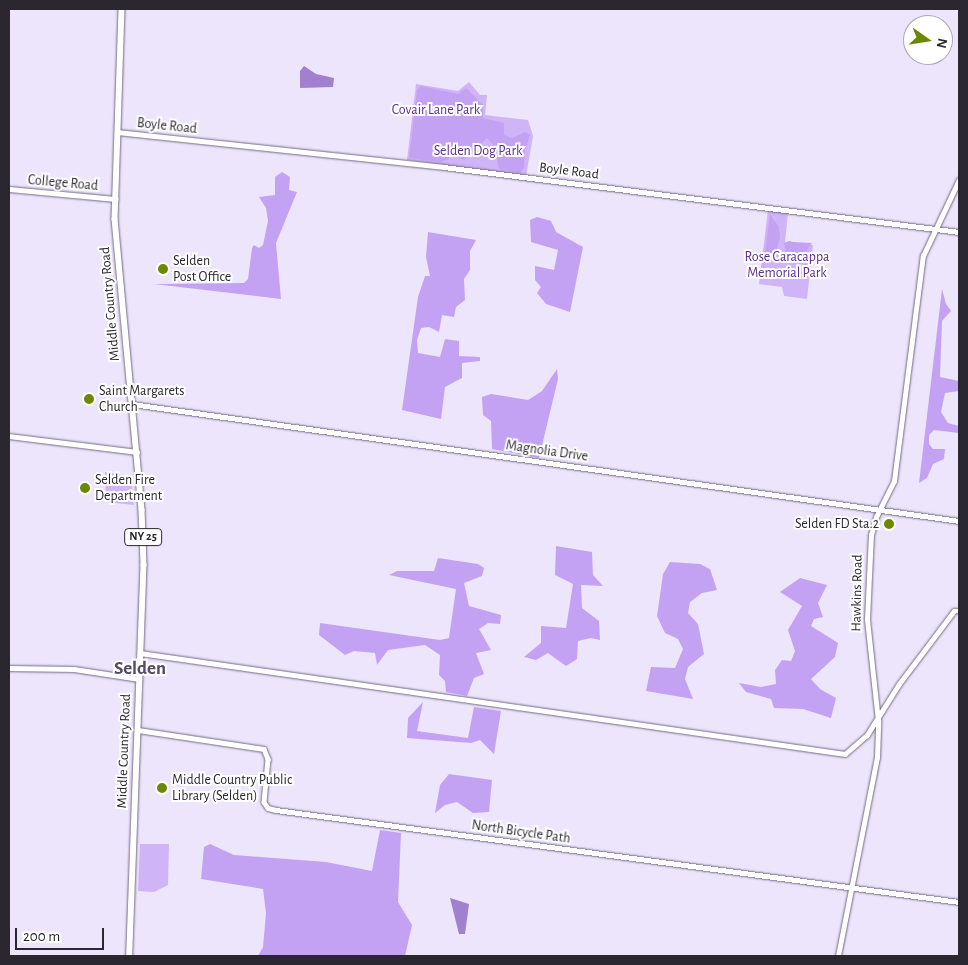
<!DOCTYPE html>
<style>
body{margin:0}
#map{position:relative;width:968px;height:965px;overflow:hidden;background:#ede5fc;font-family:"Alegreya Sans",sans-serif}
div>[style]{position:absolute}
.green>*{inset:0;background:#d0b4f8}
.forest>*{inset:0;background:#c4a2f3}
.water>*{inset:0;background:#a180cd}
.roads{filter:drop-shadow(0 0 1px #746a83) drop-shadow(0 0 1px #746a83)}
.tertiary>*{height:4.5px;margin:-2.25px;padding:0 2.25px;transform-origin:2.25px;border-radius:2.25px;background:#fff}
.primary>*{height:5.5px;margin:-2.75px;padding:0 2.75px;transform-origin:2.75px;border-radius:2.75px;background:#fff}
.dots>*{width:14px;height:14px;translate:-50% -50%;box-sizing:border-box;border:2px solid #fff;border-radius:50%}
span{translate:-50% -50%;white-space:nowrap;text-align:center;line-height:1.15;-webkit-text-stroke:4px #fff;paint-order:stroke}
.shield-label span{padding:1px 4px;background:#fff;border:1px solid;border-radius:4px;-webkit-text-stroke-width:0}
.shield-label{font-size:12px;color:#2b2731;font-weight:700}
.park-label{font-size:14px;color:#5c2f8b}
.street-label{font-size:14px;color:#2b2731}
.poi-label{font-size:14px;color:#2b2731}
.left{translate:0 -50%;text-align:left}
.right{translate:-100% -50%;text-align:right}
.district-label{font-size:19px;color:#544b62;font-weight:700}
.frame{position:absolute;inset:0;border:10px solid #2b2731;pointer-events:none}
.north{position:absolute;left:903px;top:15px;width:50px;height:50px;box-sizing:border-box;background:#fff;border:1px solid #aaa9ad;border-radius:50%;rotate:103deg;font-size:14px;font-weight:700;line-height:20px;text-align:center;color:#2b2731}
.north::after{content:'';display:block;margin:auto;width:18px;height:22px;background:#6c8800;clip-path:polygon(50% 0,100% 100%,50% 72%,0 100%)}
.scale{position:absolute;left:15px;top:928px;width:89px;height:22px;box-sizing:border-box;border:2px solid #2b2731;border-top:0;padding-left:6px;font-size:15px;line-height:18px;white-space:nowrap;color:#2b2731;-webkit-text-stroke:4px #fff;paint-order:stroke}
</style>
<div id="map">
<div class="green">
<div style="clip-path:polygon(469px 82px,480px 95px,487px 95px,485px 115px,528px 120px,533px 136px,526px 176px,407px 160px,416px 84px,458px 91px)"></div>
<div style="clip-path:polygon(768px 210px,788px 213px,785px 242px,813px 245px,807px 299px,784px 296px,782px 287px,759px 284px)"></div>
<div style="clip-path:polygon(105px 472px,131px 477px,134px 505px,106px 502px)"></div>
<div style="clip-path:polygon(140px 844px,169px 844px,168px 885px,154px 892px,138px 891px)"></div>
</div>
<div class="forest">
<div style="clip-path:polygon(421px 86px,458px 94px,466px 88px,483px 105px,483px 118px,504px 123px,504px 135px,512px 138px,525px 132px,530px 135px,525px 150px,524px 168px,520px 173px,499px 169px,494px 146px,487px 138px,464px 160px,450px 152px,449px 159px,440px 162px,409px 158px,417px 90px)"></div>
<div style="clip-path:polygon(282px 172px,290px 177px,289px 190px,297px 192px,276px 243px,281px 299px,154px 284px,244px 283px,248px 279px,252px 248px,254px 245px,259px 248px,263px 245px,268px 221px,266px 208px,259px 197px,275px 195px,275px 177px)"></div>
<div style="clip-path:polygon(770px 214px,779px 227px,780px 238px,776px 251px,766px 255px,761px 281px)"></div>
<div style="clip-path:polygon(537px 217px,551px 221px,556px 232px,583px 247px,570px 312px,546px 304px,537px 293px,541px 287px,535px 280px,535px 266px,554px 270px,558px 250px,531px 242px,530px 220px)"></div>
<div style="clip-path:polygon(428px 232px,476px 240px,470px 251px,470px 270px,464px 279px,465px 300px,456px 307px,454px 317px,442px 315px,439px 332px,429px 327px,421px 328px,417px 340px,418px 353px,440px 357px,445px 339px,459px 341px,459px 356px,480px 357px,480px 361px,462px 363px,462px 378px,445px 387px,441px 419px,402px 410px,418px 297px,425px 276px,430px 276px,426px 257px)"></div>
<div style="clip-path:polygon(789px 241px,793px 242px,812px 243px,804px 255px,786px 253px,784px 243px)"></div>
<div style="clip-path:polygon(942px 289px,946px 304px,951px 311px,942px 321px,940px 377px,959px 381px,959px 391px,945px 393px,941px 412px,948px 423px,959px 426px,959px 433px,934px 430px,929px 435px,929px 444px,933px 449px,945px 449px,944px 459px,933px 464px,927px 478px,919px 483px)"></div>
<div style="clip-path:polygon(557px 369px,558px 379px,539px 458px,492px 449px,491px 421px,483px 415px,482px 397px,491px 394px,528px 400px,542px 391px)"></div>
<div style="clip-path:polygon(556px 546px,592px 552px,593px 575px,603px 586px,581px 585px,582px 608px,599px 621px,600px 640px,591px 638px,578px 641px,577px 659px,566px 666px,548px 653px,536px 660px,524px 657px,541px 643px,541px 626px,566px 628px,573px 584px,555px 575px)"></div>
<div style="clip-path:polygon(438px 558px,478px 564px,484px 568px,482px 576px,464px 583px,469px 606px,501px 615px,500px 624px,488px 623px,479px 629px,491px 650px,476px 653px,484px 674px,474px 678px,467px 696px,446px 692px,445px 681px,439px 675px,440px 655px,425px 645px,388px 650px,377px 665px,375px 653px,354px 651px,345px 655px,319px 635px,320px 623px,440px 640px,449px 638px,456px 589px,389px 575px,397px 571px,434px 571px)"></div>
<div style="clip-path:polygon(670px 562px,700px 564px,710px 569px,717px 590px,702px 593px,690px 602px,688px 613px,698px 624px,704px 654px,688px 667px,685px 679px,693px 699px,646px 691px,651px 667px,675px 668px,683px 649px,678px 639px,665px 633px,657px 616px,663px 574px)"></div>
<div style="clip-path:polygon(800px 578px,827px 585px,818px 603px,823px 617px,814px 619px,811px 626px,838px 643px,835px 657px,811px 679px,820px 689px,836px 698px,831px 718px,803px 709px,774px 708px,771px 699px,746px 692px,739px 683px,761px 687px,776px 684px,775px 670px,782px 660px,791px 661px,795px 651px,788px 630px,802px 606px,780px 592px)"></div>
<div style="clip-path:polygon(423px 702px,417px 731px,468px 738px,474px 707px,501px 711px,494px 754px,480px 740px,471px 743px,407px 738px,408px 718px)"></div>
<div style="clip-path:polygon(449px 774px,492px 780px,489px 812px,473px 813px,457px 802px,445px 805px,435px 813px,440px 785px)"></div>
<div style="clip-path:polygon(380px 830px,401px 833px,398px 902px,412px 925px,405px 956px,258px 956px,263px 947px,266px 913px,263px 889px,201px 879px,204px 847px,210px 844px,234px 855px,326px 862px,372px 871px)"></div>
</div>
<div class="water">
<div style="clip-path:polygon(304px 66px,316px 74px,334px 78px,333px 87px,300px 88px,300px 71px)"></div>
<div style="clip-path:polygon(450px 898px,469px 904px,465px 934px,459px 934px)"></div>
</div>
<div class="roads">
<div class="tertiary">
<div style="left:117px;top:132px;width:329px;rotate:6.1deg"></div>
<div style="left:444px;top:167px;width:519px;rotate:7.19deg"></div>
<div style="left:9px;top:189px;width:107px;rotate:5.3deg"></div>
<div style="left:132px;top:404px;width:835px;rotate:8.05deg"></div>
<div style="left:9px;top:436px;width:129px;rotate:7.1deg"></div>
<div style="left:140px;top:653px;width:712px;rotate:8.15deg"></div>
<div style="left:845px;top:754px;width:29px;rotate:-41deg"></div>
<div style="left:867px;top:735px;width:60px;rotate:-57.9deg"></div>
<div style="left:899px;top:684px;width:91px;rotate:-53deg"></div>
<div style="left:954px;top:611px;width:5px"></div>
<div style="left:9px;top:668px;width:65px;rotate:0.9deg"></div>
<div style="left:74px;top:669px;width:66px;rotate:8.7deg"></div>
<div style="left:138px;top:730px;width:127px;rotate:8.6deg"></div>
<div style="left:264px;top:749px;width:11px;rotate:68deg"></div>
<div style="left:268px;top:759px;width:43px;rotate:95.3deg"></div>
<div style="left:264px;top:802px;width:7px;rotate:56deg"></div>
<div style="left:268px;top:808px;width:8px;rotate:14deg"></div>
<div style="left:276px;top:810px;width:689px;rotate:7.67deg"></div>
<div style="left:838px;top:956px;width:202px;rotate:-78.9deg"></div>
<div style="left:877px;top:758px;width:37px;rotate:-88deg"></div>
<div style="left:878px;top:721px;width:103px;rotate:-96.2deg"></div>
<div style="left:867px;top:619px;width:84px;rotate:-87.3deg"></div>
<div style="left:871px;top:535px;width:19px;rotate:-74deg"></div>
<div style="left:876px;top:517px;width:40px;rotate:-63.4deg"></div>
<div style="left:894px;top:481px;width:227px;rotate:-82.7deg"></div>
<div style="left:923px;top:256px;width:84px;rotate:-64.7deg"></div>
</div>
<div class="primary">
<div style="left:122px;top:9px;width:210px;rotate:91.9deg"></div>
<div style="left:115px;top:219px;width:292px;rotate:84.7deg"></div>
<div style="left:142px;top:510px;width:55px;rotate:87.9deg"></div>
<div style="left:144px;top:565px;width:391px;rotate:92.1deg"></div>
</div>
</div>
<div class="dots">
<div style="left:163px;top:269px;background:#6c8800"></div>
<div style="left:89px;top:399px;background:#6c8800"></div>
<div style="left:85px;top:488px;background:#6c8800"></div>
<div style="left:889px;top:524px;background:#6c8800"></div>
<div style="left:162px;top:788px;background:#6c8800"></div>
</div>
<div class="shield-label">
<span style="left:143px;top:537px">NY 25</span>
</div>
<div class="park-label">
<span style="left:436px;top:110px">Covair Lane Park</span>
<span style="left:478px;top:151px">Selden Dog Park</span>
<span style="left:787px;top:265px">Rose Caracappa<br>Memorial Park</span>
</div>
<div class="street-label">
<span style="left:167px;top:126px;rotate:6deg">Boyle Road</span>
<span style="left:569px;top:171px;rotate:7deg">Boyle Road</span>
<span style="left:63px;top:183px;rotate:5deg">College Road</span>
<span style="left:110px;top:304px;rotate:-95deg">Middle Country Road</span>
<span style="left:547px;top:451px;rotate:8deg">Magnolia Drive</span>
<span style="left:857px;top:593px;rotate:-89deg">Hawkins Road</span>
<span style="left:124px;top:751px;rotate:-88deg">Middle Country Road</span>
<span style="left:521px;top:832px;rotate:8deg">North Bicycle Path</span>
</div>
<div class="poi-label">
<span class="left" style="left:173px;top:269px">Selden<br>Post Office</span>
<span class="left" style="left:99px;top:399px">Saint Margarets<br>Church</span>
<span class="left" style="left:95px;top:488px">Selden Fire<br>Department</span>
<span class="right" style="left:879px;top:524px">Selden FD Sta.2</span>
<span class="left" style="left:172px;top:788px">Middle Country Public<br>Library (Selden)</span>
</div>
<div class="district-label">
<span style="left:140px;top:669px">Selden</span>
</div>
<div class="frame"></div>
<div class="north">N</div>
<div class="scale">200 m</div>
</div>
